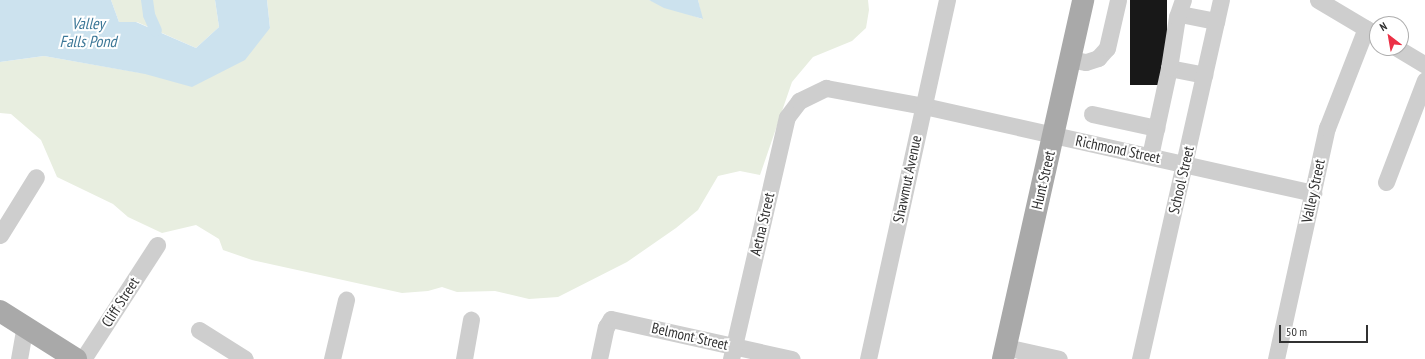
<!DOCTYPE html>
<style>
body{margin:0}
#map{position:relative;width:1425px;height:359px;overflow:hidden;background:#fff;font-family:"PT Sans Narrow",sans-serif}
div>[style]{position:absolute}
.green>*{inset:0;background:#e8eee0}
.water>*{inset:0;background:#cce2ee}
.canal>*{height:12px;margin:-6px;padding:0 6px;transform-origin:6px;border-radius:6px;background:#cce2ee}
.building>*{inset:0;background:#181818;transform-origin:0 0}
.minor>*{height:17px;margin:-8.5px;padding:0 8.5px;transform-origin:8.5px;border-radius:8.5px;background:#cecece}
.major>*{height:22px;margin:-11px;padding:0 11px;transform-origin:11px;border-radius:11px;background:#a9a9a9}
span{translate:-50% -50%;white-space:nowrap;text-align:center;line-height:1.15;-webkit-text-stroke:4px #fff;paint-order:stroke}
.street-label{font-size:15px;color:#313131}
.water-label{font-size:16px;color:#3c7797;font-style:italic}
.north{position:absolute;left:1369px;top:16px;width:40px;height:40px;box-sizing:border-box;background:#fff;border:1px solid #adadad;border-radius:50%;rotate:329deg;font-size:11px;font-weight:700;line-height:16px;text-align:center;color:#313131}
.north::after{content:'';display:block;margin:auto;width:14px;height:18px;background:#eb3146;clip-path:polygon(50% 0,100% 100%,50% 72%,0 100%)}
.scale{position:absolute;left:1279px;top:325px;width:89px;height:18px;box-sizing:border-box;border:2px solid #313131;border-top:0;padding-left:5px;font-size:12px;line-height:14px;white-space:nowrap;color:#313131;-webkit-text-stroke:3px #fff;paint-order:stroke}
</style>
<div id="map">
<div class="green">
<div style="clip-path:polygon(111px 0,215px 0,219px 27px,196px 48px,137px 22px,119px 22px)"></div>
<div style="clip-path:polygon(267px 0,649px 0,702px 19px,698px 0,868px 0,869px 10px,866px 28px,852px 41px,813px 57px,792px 82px,760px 175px,740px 171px,718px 176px,698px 210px,676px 228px,627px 262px,558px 297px,529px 299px,495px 291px,457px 292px,442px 287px,428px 291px,402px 293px,252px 260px,223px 250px,219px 239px,196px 225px,162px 233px,128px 217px,113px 204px,57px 177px,41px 140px,11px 114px,0 113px,0 62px,44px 56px,141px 73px,270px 28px)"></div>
</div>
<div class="water">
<div style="clip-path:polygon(0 0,111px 0,119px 22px,136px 22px,196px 48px,219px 27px,215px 0,267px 0,270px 28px,245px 60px,192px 87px,145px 74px,44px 56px,0 62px)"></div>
<div style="clip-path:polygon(649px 0,698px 0,703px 19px,664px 8px)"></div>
</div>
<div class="canal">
<div style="left:147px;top:0;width:15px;rotate:82deg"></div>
<div style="left:149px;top:15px;width:17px;rotate:66deg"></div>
</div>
<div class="building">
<div style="left:1130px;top:0;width:37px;height:85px"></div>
</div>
<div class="minor">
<div style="left:1318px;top:0;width:69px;rotate:30.7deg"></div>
<div style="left:1180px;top:14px;width:37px;rotate:11deg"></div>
<div style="left:1397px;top:48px;width:33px;rotate:31deg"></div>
<div style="left:1070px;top:59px;width:16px;rotate:11deg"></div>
<div style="left:1086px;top:62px;width:13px;rotate:-18deg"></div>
<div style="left:1098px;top:58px;width:13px;rotate:-48deg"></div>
<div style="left:1107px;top:48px;width:49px;rotate:-77.1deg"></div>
<div style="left:1169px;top:68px;width:36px;rotate:11deg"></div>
<div style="left:1092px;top:114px;width:66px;rotate:12.3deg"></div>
<div style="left:1150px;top:156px;width:90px;rotate:-77.8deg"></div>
<div style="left:1169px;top:68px;width:52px;rotate:-81.1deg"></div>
<div style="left:1177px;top:17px;width:18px;rotate:-71deg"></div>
<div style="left:1386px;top:182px;width:109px;rotate:-69.1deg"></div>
<div style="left:0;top:235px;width:68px;rotate:-58.2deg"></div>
<div style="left:199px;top:330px;width:54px;rotate:32.2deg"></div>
<div style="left:1005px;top:347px;width:55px;rotate:12.5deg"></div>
<div style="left:19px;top:359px;width:34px;rotate:-80deg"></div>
<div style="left:83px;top:359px;width:136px;rotate:-57deg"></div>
<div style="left:332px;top:359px;width:61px;rotate:-76.7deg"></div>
<div style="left:464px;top:359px;width:40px;rotate:-80deg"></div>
<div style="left:599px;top:359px;width:33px;rotate:-78deg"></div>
<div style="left:606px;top:327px;width:9px;rotate:-58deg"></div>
<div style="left:611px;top:319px;width:185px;rotate:12.5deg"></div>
<div style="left:731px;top:359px;width:248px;rotate:-77deg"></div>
<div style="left:787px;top:117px;width:20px;rotate:-53deg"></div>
<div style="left:799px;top:101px;width:30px;rotate:-26deg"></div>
<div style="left:826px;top:88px;width:100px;rotate:10.4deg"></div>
<div style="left:924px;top:106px;width:399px;rotate:12.6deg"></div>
<div style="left:868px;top:359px;width:368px;rotate:-77.6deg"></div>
<div style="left:1140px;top:359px;width:368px;rotate:-77.3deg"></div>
<div style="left:1276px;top:359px;width:237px;rotate:-77.6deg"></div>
<div style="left:1327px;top:128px;width:107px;rotate:-68.7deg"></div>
</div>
<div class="major">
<div style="left:0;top:311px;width:90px;rotate:32.3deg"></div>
<div style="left:1003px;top:359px;width:368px;rotate:-77.4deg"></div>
</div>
<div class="street-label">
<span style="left:1118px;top:149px;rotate:12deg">Richmond Street</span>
<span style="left:907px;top:179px;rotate:-78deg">Shawmut Avenue</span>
<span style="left:1043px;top:180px;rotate:-77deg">Hunt Street</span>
<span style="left:1181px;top:180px;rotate:-77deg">School Street</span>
<span style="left:1313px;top:191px;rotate:-78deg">Valley Street</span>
<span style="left:762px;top:224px;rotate:-77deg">Aetna Street</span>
<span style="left:120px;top:302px;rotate:-57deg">Cliff Street</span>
<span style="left:690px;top:336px;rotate:13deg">Belmont Street</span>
</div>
<div class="water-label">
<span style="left:88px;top:32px">Valley<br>Falls Pond</span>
</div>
<div class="north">N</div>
<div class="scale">50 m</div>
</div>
